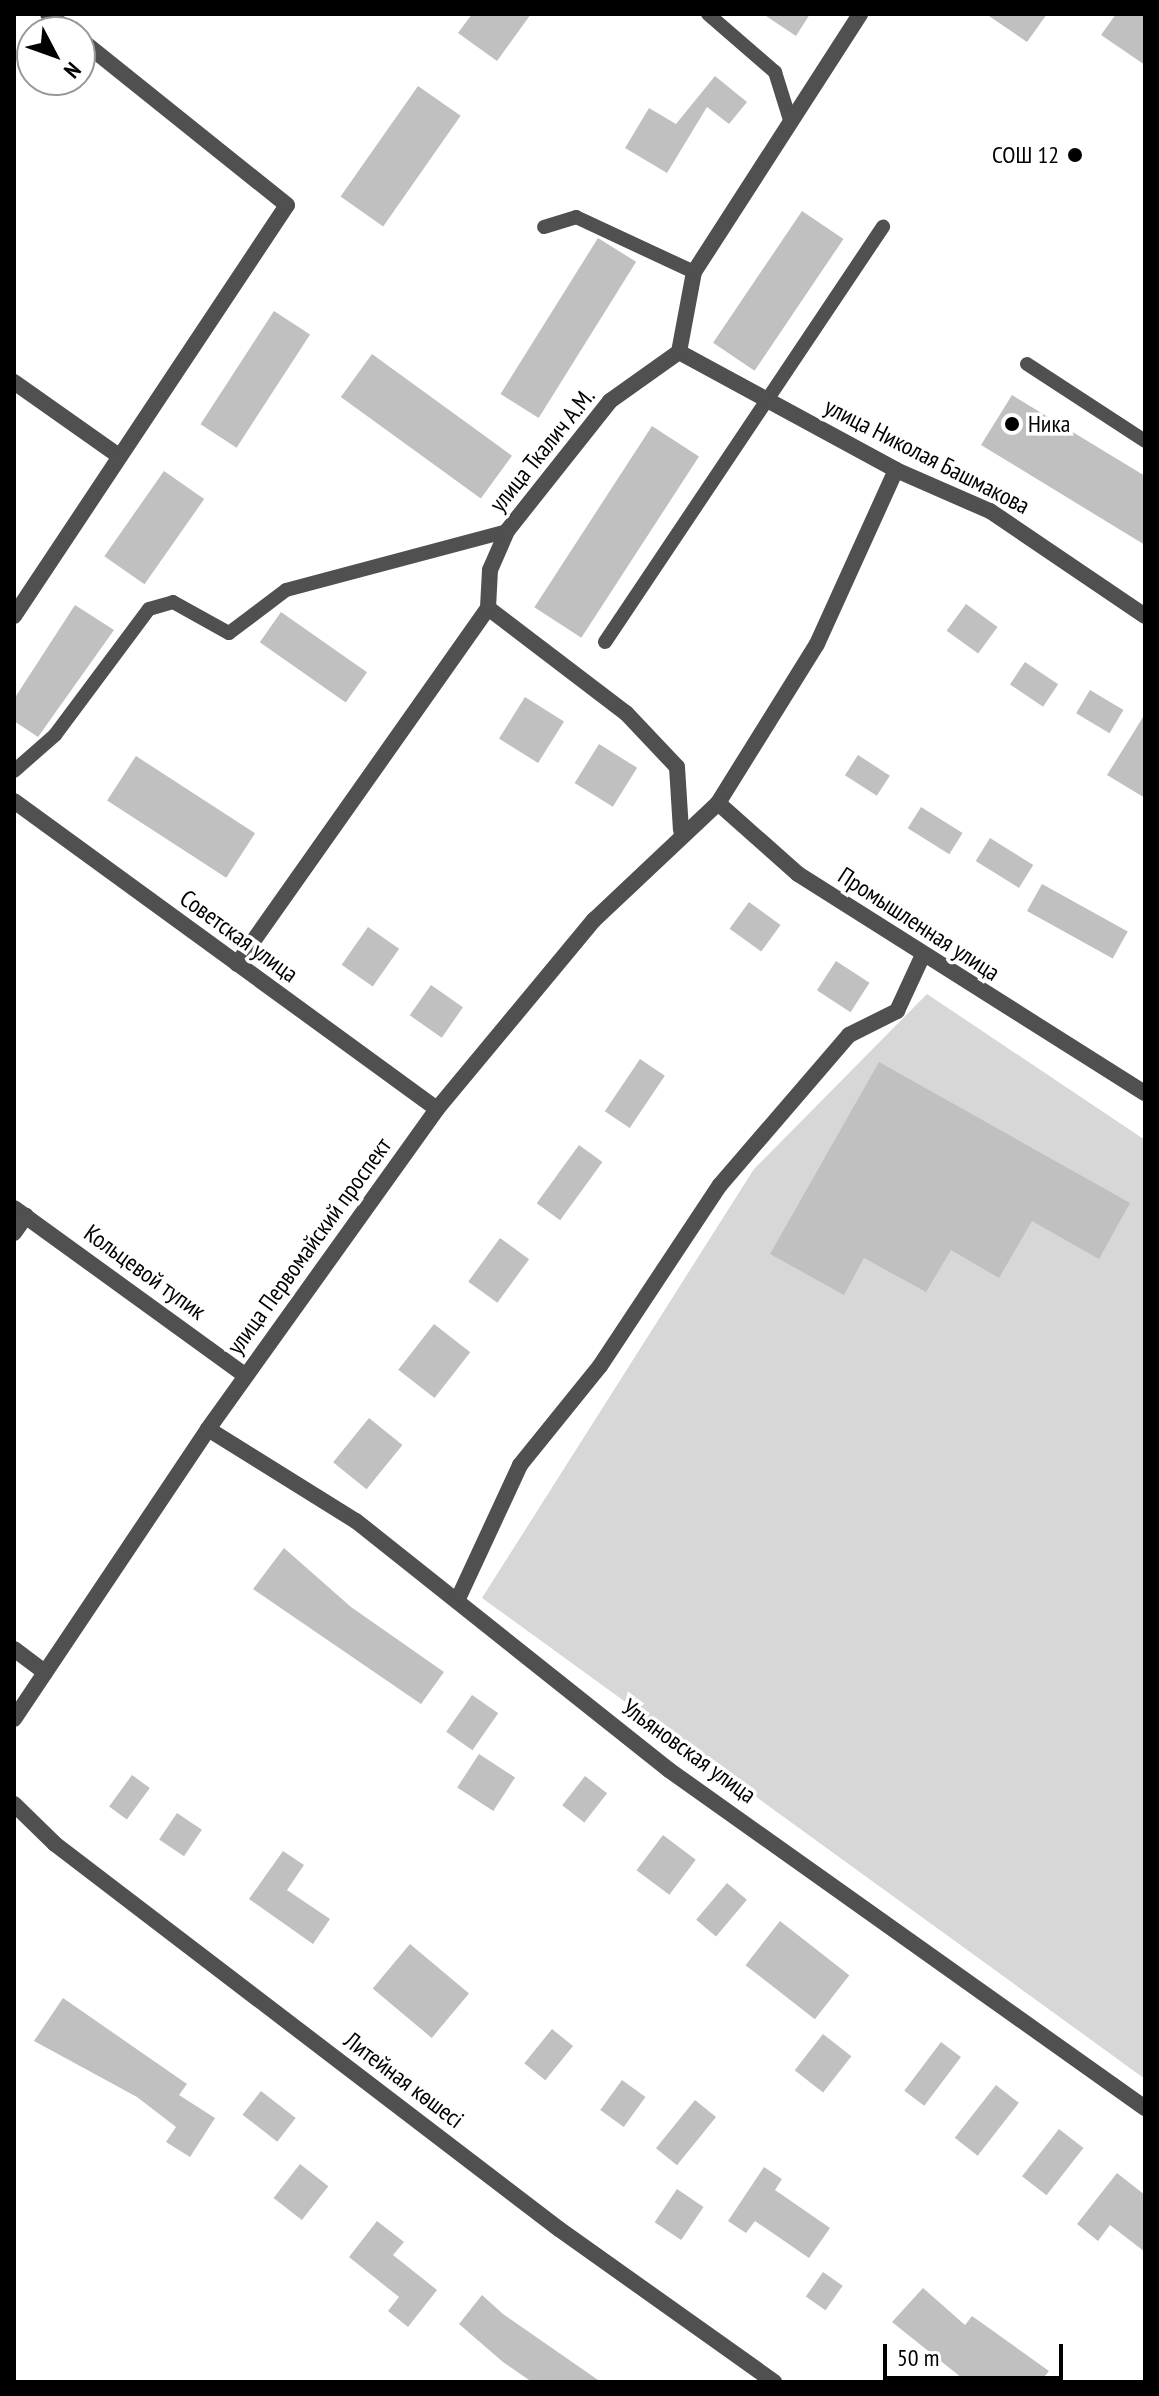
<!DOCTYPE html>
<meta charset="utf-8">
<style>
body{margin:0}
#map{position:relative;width:1159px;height:2396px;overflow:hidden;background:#fff;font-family:"PT Sans Narrow",sans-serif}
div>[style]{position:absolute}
.green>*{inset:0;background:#d7d7d7}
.building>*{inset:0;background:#c0c0c0;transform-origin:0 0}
.service>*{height:14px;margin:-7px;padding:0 7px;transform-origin:7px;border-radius:7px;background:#505050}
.minor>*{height:16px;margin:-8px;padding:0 8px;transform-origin:8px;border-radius:8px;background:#505050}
.dots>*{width:22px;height:22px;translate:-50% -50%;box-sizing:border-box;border:4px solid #fff;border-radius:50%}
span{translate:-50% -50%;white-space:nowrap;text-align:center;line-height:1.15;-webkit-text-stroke:7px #fff;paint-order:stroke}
.poi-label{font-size:24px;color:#000}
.right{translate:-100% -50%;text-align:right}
.left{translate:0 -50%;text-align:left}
.street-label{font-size:24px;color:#000}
.frame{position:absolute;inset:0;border:16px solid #000;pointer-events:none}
.north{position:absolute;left:16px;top:16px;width:80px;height:80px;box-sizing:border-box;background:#fff;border:2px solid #999;border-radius:50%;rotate:131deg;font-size:22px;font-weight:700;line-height:32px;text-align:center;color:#000}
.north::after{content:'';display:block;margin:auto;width:28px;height:36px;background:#000;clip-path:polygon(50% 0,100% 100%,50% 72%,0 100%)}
.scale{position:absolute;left:883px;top:2344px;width:180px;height:36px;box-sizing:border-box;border:4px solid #000;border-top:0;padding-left:10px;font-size:24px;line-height:28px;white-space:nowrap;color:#000;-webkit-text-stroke:6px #fff;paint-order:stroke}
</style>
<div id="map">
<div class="green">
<div style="clip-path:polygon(927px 994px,1145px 1140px,1145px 2079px,482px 1598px,754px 1169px)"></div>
</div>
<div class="building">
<div style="clip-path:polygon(472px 14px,531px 14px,497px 61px,458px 33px)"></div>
<div style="clip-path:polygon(763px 14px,810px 14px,796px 36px)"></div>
<div style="clip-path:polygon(986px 14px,1047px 14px,1027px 42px)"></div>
<div style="clip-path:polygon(1116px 14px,1145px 14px,1145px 65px,1101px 35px)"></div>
<div style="clip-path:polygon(715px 76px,747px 102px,729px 124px,707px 107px,667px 173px,625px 148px,649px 108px,676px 124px)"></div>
<div style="left:418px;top:86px;width:52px;height:135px;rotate:35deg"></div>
<div style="left:802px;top:211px;width:50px;height:159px;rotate:34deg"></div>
<div style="left:598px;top:238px;width:45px;height:184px;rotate:32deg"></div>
<div style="left:274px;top:311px;width:43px;height:135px;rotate:33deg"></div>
<div style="left:372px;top:354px;width:173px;height:53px;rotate:36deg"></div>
<div style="clip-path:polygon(1012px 395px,1145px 476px,1145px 545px,981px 445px)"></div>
<div style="left:652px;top:426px;width:56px;height:216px;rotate:33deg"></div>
<div style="left:164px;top:471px;width:49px;height:104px;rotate:35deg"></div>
<div style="left:966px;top:604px;width:39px;height:33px;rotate:36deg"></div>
<div style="clip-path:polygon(75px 605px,114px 630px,38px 737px,14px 721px,14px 699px)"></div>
<div style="left:281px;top:612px;width:105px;height:37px;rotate:35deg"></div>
<div style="left:1025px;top:662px;width:40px;height:27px;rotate:34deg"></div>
<div style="left:1090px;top:690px;width:39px;height:27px;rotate:31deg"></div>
<div style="left:525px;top:697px;width:46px;height:49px;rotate:32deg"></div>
<div style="clip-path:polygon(1145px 714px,1145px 798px,1107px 775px)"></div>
<div style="left:599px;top:744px;width:45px;height:46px;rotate:32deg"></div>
<div style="left:858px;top:755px;width:38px;height:24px;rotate:33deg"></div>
<div style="left:136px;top:756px;width:142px;height:53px;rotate:33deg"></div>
<div style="left:921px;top:807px;width:49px;height:25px;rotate:32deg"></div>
<div style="left:990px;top:838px;width:51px;height:27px;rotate:32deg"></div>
<div style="left:1042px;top:884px;width:98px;height:31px;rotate:29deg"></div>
<div style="left:749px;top:902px;width:39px;height:33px;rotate:36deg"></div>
<div style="left:368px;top:927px;width:38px;height:46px;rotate:35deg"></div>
<div style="left:836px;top:961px;width:40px;height:35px;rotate:33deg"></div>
<div style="left:431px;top:985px;width:39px;height:37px;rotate:35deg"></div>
<div style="left:640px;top:1059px;width:30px;height:63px;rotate:34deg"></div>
<div style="clip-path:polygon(879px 1062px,1130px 1203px,1099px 1259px,1032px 1221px,999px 1278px,951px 1250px,926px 1292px,864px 1258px,844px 1295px,770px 1254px)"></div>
<div style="left:579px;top:1145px;width:29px;height:72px;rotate:36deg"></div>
<div style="left:500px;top:1238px;width:36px;height:54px;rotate:36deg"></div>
<div style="left:434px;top:1324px;width:46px;height:58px;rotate:38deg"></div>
<div style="left:369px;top:1418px;width:43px;height:57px;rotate:39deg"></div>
<div style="clip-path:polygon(284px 1548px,351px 1607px,444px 1672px,421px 1704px,253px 1589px)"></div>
<div style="left:472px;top:1695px;width:32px;height:45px;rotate:35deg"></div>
<div style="left:479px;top:1754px;width:43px;height:40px;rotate:33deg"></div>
<div style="left:132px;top:1775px;width:22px;height:39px;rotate:36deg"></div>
<div style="left:585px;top:1776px;width:28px;height:37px;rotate:38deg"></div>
<div style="left:177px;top:1813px;width:30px;height:32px;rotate:34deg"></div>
<div style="left:663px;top:1835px;width:41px;height:44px;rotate:37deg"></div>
<div style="clip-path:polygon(283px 1851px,304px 1865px,287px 1890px,330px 1919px,313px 1944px,249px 1899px)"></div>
<div style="left:727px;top:1883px;width:26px;height:48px;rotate:40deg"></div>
<div style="left:780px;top:1921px;width:88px;height:56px;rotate:38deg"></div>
<div style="left:410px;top:1944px;width:77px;height:58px;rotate:40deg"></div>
<div style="clip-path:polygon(63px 1998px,187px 2084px,179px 2095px,215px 2118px,190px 2157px,166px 2142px,176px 2127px,137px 2097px,34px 2041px)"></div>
<div style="left:552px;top:2029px;width:27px;height:44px;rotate:39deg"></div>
<div style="left:823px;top:2034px;width:36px;height:46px;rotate:38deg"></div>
<div style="left:941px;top:2042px;width:25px;height:61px;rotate:37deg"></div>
<div style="left:622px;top:2080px;width:29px;height:37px;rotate:36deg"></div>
<div style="left:996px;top:2085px;width:29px;height:67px;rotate:38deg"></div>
<div style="left:261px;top:2091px;width:44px;height:30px;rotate:38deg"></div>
<div style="left:695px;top:2100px;width:27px;height:62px;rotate:39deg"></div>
<div style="left:1059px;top:2129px;width:31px;height:60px;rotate:38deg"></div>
<div style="left:300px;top:2164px;width:36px;height:43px;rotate:38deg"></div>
<div style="clip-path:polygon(764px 2167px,782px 2179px,775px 2190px,830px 2228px,809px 2258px,755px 2221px,746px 2233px,728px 2221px)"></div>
<div style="clip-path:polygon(1117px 2173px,1145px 2195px,1145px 2252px,1110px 2225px,1098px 2241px,1077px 2224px)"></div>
<div style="left:677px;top:2189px;width:32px;height:40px;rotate:34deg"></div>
<div style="clip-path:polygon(377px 2221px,404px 2242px,393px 2255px,437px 2290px,408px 2327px,388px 2311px,399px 2297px,349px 2257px)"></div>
<div style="left:823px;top:2272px;width:24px;height:30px;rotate:35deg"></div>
<div style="clip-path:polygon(923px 2288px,965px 2325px,972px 2316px,1049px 2371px,1040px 2382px,967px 2382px,892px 2322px)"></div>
<div style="clip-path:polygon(482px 2295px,503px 2314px,601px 2382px,532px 2382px,503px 2362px,459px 2324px)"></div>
</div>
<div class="service">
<div style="left:708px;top:14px;width:89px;rotate:40.9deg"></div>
<div style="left:775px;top:72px;width:53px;rotate:72.6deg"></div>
<div style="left:544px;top:227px;width:34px;rotate:-17deg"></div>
<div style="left:576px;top:217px;width:130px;rotate:25deg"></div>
<div style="left:1027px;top:364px;width:141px;rotate:33.1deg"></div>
<div style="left:605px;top:642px;width:500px;rotate:-56.2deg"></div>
<div style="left:14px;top:771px;width:55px;rotate:-41.3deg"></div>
<div style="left:55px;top:735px;width:157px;rotate:-53.3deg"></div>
<div style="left:149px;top:609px;width:25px;rotate:-16deg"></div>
<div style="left:173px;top:602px;width:64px;rotate:29deg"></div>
<div style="left:229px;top:633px;width:71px;rotate:-37deg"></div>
<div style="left:286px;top:590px;width:229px;rotate:-14.9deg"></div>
</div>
<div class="minor">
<div style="left:48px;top:14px;width:29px;rotate:38deg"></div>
<div style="left:679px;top:352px;width:247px;rotate:28.5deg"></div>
<div style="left:896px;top:470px;width:103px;rotate:23.6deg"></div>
<div style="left:990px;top:511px;width:187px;rotate:34.1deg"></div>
<div style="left:14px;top:382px;width:128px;rotate:35.2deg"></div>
<div style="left:488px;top:608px;width:173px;rotate:37.3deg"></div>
<div style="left:626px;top:713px;width:74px;rotate:46.6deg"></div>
<div style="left:677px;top:767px;width:63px;rotate:86.4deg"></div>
<div style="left:14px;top:616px;width:493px;rotate:-56.4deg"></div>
<div style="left:287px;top:205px;width:265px;rotate:-141.3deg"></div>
<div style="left:14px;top:801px;width:523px;rotate:36.06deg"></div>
<div style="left:718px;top:803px;width:187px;rotate:-58.1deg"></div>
<div style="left:817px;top:644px;width:191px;rotate:-65.6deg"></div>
<div style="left:237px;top:964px;width:436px;rotate:-54.8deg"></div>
<div style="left:488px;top:608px;width:38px;rotate:-87deg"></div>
<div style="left:490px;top:570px;width:43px;rotate:-66.4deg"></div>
<div style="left:507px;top:531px;width:166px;rotate:-51.6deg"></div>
<div style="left:610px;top:401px;width:85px;rotate:-35.4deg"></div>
<div style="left:679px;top:352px;width:81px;rotate:-79.4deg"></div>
<div style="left:694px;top:272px;width:307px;rotate:-57.2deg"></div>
<div style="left:14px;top:1208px;width:286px;rotate:35.9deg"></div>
<div style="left:14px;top:1233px;width:21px;rotate:-55deg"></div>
<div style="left:208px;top:1429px;width:174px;rotate:31.9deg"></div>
<div style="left:356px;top:1521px;width:400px;rotate:38.5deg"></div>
<div style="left:669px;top:1770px;width:584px;rotate:35.38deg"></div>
<div style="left:457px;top:1601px;width:150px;rotate:-65.1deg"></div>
<div style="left:520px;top:1465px;width:127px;rotate:-51.1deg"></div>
<div style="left:600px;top:1366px;width:217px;rotate:-56.5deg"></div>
<div style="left:720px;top:1185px;width:198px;rotate:-49.3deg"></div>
<div style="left:849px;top:1035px;width:54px;rotate:-26.6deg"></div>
<div style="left:897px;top:1011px;width:60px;rotate:-65.2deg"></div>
<div style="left:14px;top:1649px;width:39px;rotate:37deg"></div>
<div style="left:14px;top:1719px;width:349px;rotate:-56.2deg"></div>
<div style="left:208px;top:1429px;width:393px;rotate:-54.4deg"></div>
<div style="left:437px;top:1109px;width:246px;rotate:-50.3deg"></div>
<div style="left:594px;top:920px;width:170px;rotate:-43.3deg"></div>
<div style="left:718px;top:803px;width:107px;rotate:41.6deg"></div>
<div style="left:798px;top:874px;width:410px;rotate:32.3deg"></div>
<div style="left:14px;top:1804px;width:57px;rotate:44.3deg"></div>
<div style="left:55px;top:1844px;width:634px;rotate:37.38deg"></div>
<div style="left:559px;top:2229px;width:264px;rotate:35.4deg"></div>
</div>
<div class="dots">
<div style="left:1075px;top:155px;background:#000"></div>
<div style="left:1012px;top:424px;background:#000"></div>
</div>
<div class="poi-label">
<span class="right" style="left:1059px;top:155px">СОШ 12</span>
<span class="left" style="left:1028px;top:424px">Ника</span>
</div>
<div class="street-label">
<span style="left:542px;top:450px;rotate:-51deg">улица Ткалич А.М.</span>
<span style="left:927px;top:456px;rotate:27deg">улица Николая Башмакова</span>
<span style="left:919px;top:924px;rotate:33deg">Промышленная улица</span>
<span style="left:239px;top:936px;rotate:36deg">Советская улица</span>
<span style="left:309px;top:1246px;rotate:-54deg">улица Первомайский проспект</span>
<span style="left:145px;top:1272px;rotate:36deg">Кольцевой тупик</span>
<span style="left:689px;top:1751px;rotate:36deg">Ульяновская улица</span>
<span style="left:404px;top:2080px;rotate:37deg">Литейная көшесі</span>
</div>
<div class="frame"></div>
<div class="north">N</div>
<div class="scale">50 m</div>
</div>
